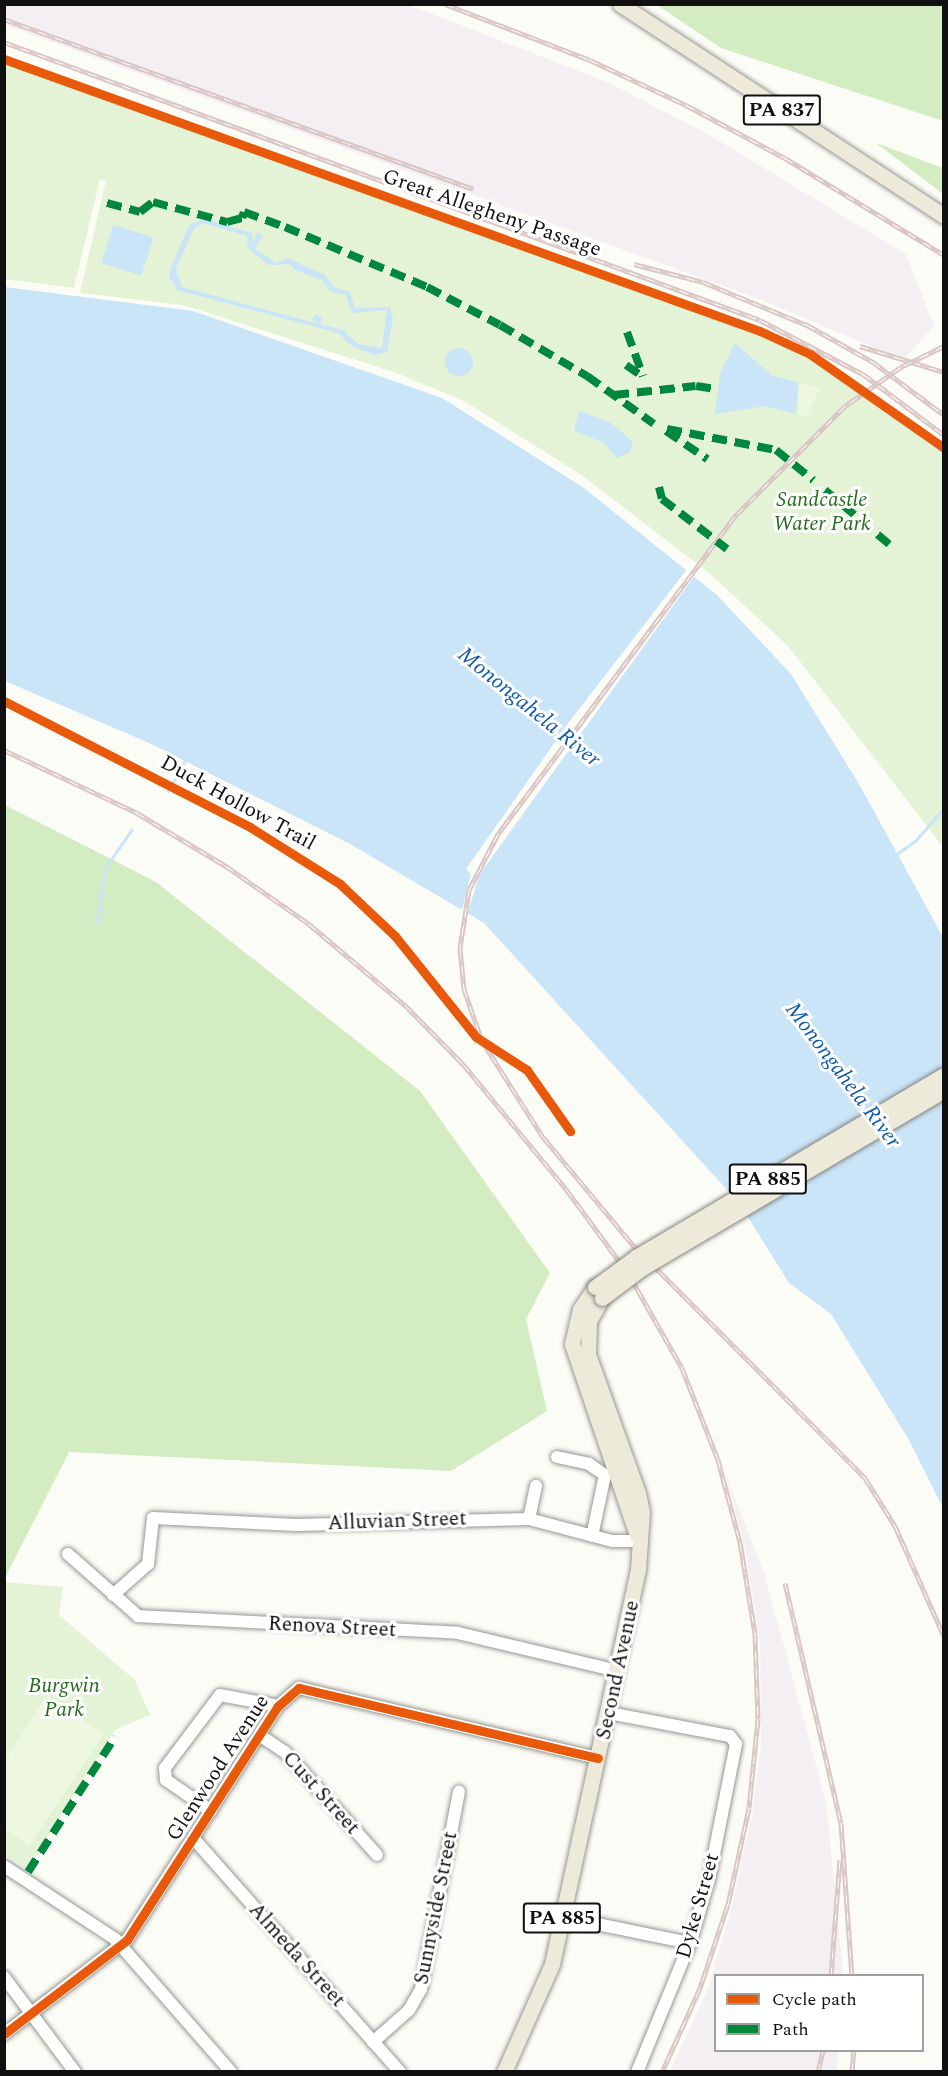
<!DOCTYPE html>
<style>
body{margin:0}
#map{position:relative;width:948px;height:2076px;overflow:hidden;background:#fcfcf6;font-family:Spectral,serif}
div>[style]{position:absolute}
.industrial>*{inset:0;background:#f4eff2}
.green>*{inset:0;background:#e4f3d5}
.forest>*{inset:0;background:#d3ecc2}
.pitch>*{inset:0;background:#eef7df}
.water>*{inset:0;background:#cae4f8;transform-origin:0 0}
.round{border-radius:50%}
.pier>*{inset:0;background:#fcfcf6}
.stream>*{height:3px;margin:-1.5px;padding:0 1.5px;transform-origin:1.5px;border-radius:1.5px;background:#cae4f8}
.roads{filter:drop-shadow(0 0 2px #969694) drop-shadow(0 0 2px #969694)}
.minor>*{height:12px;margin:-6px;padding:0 6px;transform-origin:6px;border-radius:6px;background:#fffffe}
.major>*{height:15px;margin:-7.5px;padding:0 7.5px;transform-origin:7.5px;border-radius:7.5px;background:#eeeada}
.rail>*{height:5px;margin-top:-2.5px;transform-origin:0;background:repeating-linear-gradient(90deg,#fff 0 9px,#d9c6c5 0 18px);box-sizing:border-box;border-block:2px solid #d9c6c5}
.bridges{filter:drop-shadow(0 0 2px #848481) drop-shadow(0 0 2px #848481)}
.major-bridge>*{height:15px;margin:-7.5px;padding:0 7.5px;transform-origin:7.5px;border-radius:7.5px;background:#eeeada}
.quiet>*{height:8px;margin-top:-4px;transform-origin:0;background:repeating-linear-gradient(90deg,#00873e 0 15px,transparent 0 23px)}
.cycleway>*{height:9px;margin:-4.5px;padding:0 4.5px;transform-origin:4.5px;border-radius:4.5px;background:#e8590c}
span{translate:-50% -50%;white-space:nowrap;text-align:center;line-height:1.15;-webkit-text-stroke:6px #fff;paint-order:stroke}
.shield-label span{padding:2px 4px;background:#fff;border:2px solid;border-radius:4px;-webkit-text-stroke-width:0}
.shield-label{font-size:20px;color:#101010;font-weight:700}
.street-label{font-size:21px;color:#101010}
.park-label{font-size:21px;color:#256c1c;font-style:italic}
.water-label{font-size:22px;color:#115aaa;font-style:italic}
.frame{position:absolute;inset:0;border:6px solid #101010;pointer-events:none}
.legend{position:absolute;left:714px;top:1974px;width:210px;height:78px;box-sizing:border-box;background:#fff;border:2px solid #9f9f9f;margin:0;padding:8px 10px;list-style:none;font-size:18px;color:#101010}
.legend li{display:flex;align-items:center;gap:12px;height:30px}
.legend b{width:30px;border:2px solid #9f9f9f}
</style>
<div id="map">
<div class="industrial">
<div style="clip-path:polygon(5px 4px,402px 4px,430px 13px,607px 82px,706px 133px,906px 254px,934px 326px,903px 360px,759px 299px,5px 25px)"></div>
<div style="clip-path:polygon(725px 1472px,764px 1573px,826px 1802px,842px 1963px,842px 1975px,716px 1976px,716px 2050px,839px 2051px,837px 2071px,670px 2071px,708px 1989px,729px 1917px,752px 1816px,761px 1744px,760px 1642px,745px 1548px)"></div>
</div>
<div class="green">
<div style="clip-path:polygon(4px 61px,750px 329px,809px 357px,934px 443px,944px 452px,943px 847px,788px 646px,708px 572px,580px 474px,464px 401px,394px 372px,183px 305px,80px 293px,106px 180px,100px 179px,74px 288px,5px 279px)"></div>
<div style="clip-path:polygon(4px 1582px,63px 1587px,59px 1615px,135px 1680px,150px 1715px,115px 1730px,28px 1869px,5px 1854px)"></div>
</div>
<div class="forest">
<div style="clip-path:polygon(657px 5px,943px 5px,943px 121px,721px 48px)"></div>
<div style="clip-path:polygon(876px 143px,943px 168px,943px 194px)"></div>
<div style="clip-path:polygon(5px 805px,156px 882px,420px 1091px,550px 1273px,526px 1319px,547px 1411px,451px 1471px,69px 1452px,5px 1578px)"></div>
</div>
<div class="pitch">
<div style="clip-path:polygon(799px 383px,820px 388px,806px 417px,798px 415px)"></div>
<div style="clip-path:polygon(47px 1696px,104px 1734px,29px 1846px,5px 1829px,5px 1760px)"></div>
</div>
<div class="water">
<div style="clip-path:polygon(evenodd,205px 219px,252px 233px,253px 245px,257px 232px,263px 235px,255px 249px,276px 263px,288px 258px,325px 275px,335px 288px,350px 292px,355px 308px,390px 307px,393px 319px,387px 352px,375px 355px,353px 347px,338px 333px,177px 290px,169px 276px,173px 262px,190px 224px,205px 219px,203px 223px,247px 236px,248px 249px,269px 265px,290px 264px,295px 270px,322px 280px,330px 291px,346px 295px,352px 313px,387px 310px,382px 348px,358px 344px,343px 330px,320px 324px,323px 318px,315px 314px,312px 320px,319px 324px,182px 287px,176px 269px,194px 228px,203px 223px)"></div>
<div style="left:113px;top:225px;width:42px;height:40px;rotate:17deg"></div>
<div style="clip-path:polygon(5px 287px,193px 311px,442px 398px,584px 488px,717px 595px,791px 674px,859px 784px,943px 937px,943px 1508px,909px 1440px,831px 1314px,789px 1283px,739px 1203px,484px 923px,350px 844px,149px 743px,5px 681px)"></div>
<div style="clip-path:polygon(735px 343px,773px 376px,798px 382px,796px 414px,765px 406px,715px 414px,720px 373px)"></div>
<div class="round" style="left:445px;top:348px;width:28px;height:28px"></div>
<div style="clip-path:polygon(579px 411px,611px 423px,633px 442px,630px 452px,617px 458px,604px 443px,574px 431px)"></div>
</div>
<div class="pier">
<div style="clip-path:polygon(688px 568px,696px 574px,479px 875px,467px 916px,461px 913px,471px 874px,466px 869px,569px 722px)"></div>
</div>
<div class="stream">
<div style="left:172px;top:784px;width:29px;rotate:-61deg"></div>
<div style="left:168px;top:791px;width:4px;rotate:-56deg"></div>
<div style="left:894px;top:856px;width:26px;rotate:-36deg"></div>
<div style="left:915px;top:841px;width:44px;rotate:-48.7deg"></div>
<div style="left:97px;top:922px;width:55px;rotate:-81.6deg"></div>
<div style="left:105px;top:868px;width:47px;rotate:-55.3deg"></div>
</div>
<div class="roads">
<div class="minor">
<div style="left:557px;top:1457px;width:33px;rotate:12deg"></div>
<div style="left:589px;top:1464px;width:19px;rotate:35deg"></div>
<div style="left:605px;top:1475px;width:62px;rotate:102deg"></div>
<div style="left:529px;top:1519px;width:34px;rotate:-78deg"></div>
<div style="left:68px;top:1554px;width:94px;rotate:41.5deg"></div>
<div style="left:138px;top:1616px;width:320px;rotate:3deg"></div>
<div style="left:458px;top:1633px;width:163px;rotate:13.4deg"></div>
<div style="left:113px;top:1595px;width:47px;rotate:-41.5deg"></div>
<div style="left:148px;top:1564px;width:46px;rotate:-83.8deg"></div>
<div style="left:153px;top:1518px;width:143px;rotate:2.8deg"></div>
<div style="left:296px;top:1525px;width:233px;rotate:-1.5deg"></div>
<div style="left:529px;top:1519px;width:86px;rotate:14.8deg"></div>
<div style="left:612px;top:1541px;width:27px"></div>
<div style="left:609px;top:1713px;width:123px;rotate:10.8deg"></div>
<div style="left:730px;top:1736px;width:10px;rotate:53deg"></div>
<div style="left:736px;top:1744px;width:138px;rotate:101.3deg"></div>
<div style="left:709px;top:1879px;width:67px;rotate:106.5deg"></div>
<div style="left:690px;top:1943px;width:139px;rotate:112.3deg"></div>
<div style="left:261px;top:1736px;width:29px;rotate:34deg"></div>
<div style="left:285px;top:1752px;width:138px;rotate:48.2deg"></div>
<div style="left:211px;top:1811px;width:55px;rotate:-145.4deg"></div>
<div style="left:166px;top:1780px;width:12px;rotate:-95deg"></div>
<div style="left:165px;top:1768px;width:91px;rotate:-53deg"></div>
<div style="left:220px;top:1695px;width:59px;rotate:10.7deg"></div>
<div style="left:194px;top:1839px;width:311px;rotate:48.5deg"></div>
<div style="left:4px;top:1866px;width:133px;rotate:33.3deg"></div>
<div style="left:115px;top:1939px;width:176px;rotate:48.9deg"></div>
<div style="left:563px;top:1917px;width:130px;rotate:11.6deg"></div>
<div style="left:4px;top:1977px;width:119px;rotate:53.2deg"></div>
<div style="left:4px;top:2034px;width:155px;rotate:-37.4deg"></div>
<div style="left:127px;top:1940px;width:278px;rotate:-57.2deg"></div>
<div style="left:278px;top:1706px;width:28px;rotate:-41deg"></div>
<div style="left:299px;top:1688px;width:307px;rotate:13.2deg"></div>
<div style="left:373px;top:2042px;width:48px;rotate:-41.6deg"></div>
<div style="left:409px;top:2010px;width:24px;rotate:-60deg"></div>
<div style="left:421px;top:1989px;width:201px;rotate:-79.1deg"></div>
</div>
<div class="major">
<div style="left:620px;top:4px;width:387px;rotate:33.2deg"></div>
<div style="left:595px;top:1287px;width:27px;rotate:124deg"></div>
<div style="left:580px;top:1309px;width:36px;rotate:103deg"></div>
<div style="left:572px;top:1344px;width:202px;rotate:71.2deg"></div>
<div style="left:504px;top:2072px;width:118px;rotate:-66deg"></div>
<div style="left:552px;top:1964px;width:403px;rotate:-77.7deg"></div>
<div style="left:638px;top:1570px;width:58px;rotate:-86.1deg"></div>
<div style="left:642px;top:1512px;width:19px;rotate:-102deg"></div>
<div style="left:638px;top:1493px;width:148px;rotate:-109.8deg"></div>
<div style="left:588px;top:1354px;width:33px;rotate:-88deg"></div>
<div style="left:589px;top:1321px;width:26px;rotate:-61deg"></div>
</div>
</div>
<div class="rail">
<div style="left:445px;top:4px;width:155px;rotate:21.1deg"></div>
<div style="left:590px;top:60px;width:106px;rotate:25.1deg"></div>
<div style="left:686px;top:105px;width:112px;rotate:28.2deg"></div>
<div style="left:785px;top:158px;width:186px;rotate:31.4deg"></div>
<div style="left:4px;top:19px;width:499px;rotate:19.9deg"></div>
<div style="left:4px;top:42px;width:805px;rotate:20.19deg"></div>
<div style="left:760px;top:320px;width:116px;rotate:27.7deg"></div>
<div style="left:863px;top:374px;width:101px;rotate:37deg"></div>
<div style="left:634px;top:264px;width:71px;rotate:14.6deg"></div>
<div style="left:703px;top:282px;width:113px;rotate:22.5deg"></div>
<div style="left:807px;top:325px;width:76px;rotate:29.3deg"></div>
<div style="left:873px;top:362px;width:89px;rotate:36.7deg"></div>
<div style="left:860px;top:346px;width:88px;rotate:17.2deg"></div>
<div style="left:944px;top:346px;width:48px;rotate:154deg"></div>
<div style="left:901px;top:367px;width:68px;rotate:145.1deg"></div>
<div style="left:845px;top:406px;width:156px;rotate:135deg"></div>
<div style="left:735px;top:516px;width:397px;rotate:126.7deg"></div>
<div style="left:498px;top:834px;width:63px;rotate:117.4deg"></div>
<div style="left:469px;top:890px;width:59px;rotate:98.8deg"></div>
<div style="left:460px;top:948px;width:41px;rotate:84.4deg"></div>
<div style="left:464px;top:989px;width:55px;rotate:70.9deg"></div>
<div style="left:482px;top:1041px;width:114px;rotate:57.6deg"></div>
<div style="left:543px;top:1137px;width:141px;rotate:50.2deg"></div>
<div style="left:633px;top:1245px;width:329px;rotate:45.1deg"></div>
<div style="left:865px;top:1478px;width:57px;rotate:58deg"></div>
<div style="left:895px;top:1526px;width:120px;rotate:66deg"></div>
<div style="left:4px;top:750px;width:147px;rotate:25.3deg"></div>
<div style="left:137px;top:813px;width:104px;rotate:30.8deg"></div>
<div style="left:226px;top:866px;width:101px;rotate:34.9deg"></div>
<div style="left:309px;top:924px;width:126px;rotate:40.2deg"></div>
<div style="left:405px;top:1005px;width:83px;rotate:45.5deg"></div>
<div style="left:463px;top:1064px;width:162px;rotate:50.5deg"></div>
<div style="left:566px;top:1189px;width:104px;rotate:53.6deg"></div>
<div style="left:628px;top:1273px;width:109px;rotate:60.4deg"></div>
<div style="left:682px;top:1368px;width:99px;rotate:68.6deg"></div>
<div style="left:718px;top:1460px;width:85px;rotate:75deg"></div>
<div style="left:740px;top:1542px;width:93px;rotate:80.7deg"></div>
<div style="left:755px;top:1634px;width:85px;rotate:88deg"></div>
<div style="left:758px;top:1719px;width:89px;rotate:95.8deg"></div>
<div style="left:749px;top:1808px;width:98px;rotate:102.3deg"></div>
<div style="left:728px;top:1904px;width:89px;rotate:108.4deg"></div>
<div style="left:700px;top:1988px;width:92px;rotate:114.3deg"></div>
<div style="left:785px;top:1583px;width:246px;rotate:76.9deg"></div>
<div style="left:841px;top:1823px;width:153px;rotate:85.9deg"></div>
<div style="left:831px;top:1976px;width:117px;rotate:-85.6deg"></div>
<div style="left:818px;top:2072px;width:23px;rotate:-77deg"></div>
<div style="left:852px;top:2072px;width:22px;rotate:-85deg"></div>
</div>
<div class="bridges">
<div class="major-bridge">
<div style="left:595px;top:1287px;width:51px;rotate:-36.2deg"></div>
<div style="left:636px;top:1257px;width:358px;rotate:-30.6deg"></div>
<div style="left:602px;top:1298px;width:50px;rotate:-36.9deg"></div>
<div style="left:642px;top:1268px;width:351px;rotate:-30.5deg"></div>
</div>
</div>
<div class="quiet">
<div style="left:107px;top:203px;width:34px;rotate:15deg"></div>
<div style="left:140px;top:212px;width:16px;rotate:-38deg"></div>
<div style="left:153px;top:202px;width:77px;rotate:15.1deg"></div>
<div style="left:227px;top:222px;width:16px;rotate:-15deg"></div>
<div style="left:242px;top:218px;width:6px;rotate:-72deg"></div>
<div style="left:244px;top:212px;width:44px;rotate:20.1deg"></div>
<div style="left:285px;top:227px;width:154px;rotate:22.9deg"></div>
<div style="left:427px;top:287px;width:82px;rotate:27.5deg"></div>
<div style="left:500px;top:325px;width:101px;rotate:30.4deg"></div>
<div style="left:587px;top:376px;width:82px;rotate:35.6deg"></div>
<div style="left:627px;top:332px;width:47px;rotate:70deg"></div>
<div style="left:626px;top:365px;width:21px;rotate:35deg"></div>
<div style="left:614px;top:395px;width:82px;rotate:-6.3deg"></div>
<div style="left:696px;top:386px;width:18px;rotate:9deg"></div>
<div style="left:667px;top:429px;width:111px;rotate:10.9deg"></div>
<div style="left:776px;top:450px;width:48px;rotate:39deg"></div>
<div style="left:666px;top:431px;width:50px;rotate:34.3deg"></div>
<div style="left:659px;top:487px;width:12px;rotate:76deg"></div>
<div style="left:662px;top:499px;width:82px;rotate:37.6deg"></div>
<div style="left:825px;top:490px;width:84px;rotate:40.2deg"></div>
<div style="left:28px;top:1872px;width:161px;rotate:-57.2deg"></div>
</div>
<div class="cycleway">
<div style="left:4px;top:59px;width:803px;rotate:19.79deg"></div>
<div style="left:760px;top:331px;width:55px;rotate:24.7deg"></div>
<div style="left:810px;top:354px;width:164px;rotate:35deg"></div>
<div style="left:4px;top:701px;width:276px;rotate:27.1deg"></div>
<div style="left:250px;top:827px;width:107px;rotate:32.3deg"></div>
<div style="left:340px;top:884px;width:76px;rotate:43.4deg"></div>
<div style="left:395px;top:936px;width:129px;rotate:51.3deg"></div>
<div style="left:476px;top:1037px;width:61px;rotate:32.9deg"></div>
<div style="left:527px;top:1070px;width:75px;rotate:54.8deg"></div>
<div style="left:4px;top:2034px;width:155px;rotate:-37.4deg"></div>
<div style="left:127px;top:1940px;width:278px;rotate:-57.2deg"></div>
<div style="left:278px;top:1706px;width:28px;rotate:-41deg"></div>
<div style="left:299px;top:1688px;width:307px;rotate:13.2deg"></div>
</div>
<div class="shield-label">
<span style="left:782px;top:110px">PA 837</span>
<span style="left:768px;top:1179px">PA 885</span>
<span style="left:562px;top:1918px">PA 885</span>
</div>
<div class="street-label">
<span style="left:492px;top:213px;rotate:19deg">Great Allegheny Passage</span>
<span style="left:238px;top:803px;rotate:29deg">Duck Hollow Trail</span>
<span style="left:397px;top:1521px;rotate:-2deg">Alluvian Street</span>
<span style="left:332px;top:1627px;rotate:3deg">Renova Street</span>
<span style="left:618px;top:1670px;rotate:-78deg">Second Avenue</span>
<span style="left:218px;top:1768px;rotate:-57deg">Glenwood Avenue</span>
<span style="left:321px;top:1793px;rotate:48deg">Cust Street</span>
<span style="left:698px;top:1906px;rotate:-74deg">Dyke Street</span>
<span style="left:436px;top:1908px;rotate:-79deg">Sunnyside Street</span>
<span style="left:297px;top:1955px;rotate:48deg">Almeda Street</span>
</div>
<div class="park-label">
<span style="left:822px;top:512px">Sandcastle<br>Water Park</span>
<span style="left:64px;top:1698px">Burgwin<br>Park</span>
</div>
<div class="water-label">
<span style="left:529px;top:707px;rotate:39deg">Monongahela River</span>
<span style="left:843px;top:1075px;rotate:53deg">Monongahela River</span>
</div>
<div class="frame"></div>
<ul class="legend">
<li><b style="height:8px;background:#e8590c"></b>Cycle path</li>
<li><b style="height:8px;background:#00873e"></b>Path</li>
</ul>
</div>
